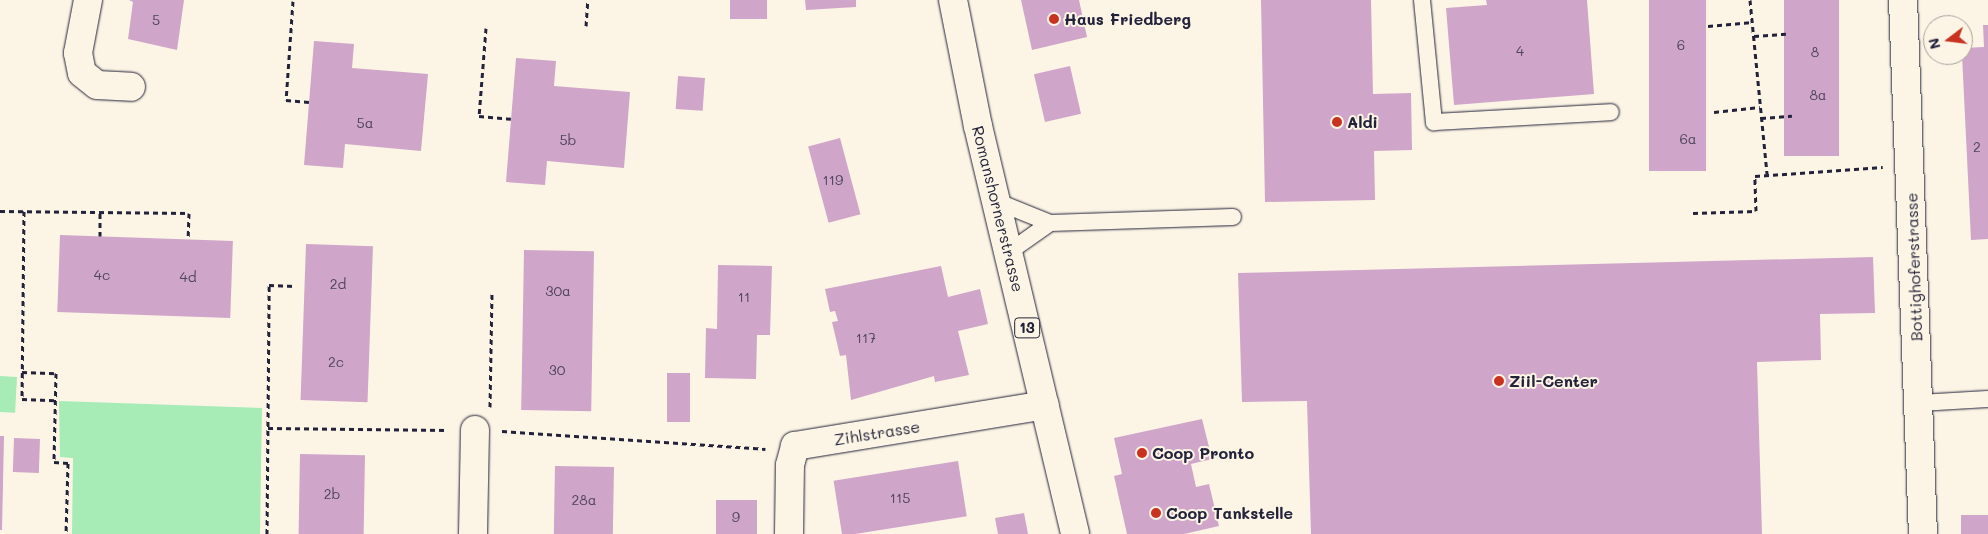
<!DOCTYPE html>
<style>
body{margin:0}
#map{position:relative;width:1988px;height:534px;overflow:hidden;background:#fcf5e5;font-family:Mali,sans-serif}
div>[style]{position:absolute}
.green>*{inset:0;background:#a7ebb6;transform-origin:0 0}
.building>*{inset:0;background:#cfa5c9;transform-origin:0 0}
.path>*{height:3px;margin-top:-1.5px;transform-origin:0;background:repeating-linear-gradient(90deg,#22223b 0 5px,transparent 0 9px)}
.roads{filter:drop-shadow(0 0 1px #22223b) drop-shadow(0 0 1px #22223b)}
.service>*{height:16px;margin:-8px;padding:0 8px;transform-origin:8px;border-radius:8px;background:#fcf5e5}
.minor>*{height:28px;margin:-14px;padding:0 14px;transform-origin:14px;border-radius:14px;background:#fcf5e5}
.primary>*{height:28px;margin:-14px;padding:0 14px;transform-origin:14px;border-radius:14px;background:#fcf5e5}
.dots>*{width:14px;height:14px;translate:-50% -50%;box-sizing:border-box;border:2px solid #fcf5e5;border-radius:50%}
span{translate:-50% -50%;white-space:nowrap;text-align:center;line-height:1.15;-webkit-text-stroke:4px #fcf5e5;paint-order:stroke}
.number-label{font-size:14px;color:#4d435e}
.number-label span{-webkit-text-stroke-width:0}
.shield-label span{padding:1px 4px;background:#fcf5e5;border:1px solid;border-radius:4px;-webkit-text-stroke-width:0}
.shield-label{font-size:15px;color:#22223b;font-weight:700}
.poi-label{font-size:16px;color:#22223b;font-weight:700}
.left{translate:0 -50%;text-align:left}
.street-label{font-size:16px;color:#22223b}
.north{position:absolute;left:1923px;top:15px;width:50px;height:50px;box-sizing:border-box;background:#fcf5e5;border:1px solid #a5a1a1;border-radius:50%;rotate:255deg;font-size:14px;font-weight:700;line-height:20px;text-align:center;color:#22223b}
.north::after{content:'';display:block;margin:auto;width:18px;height:22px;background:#c8321e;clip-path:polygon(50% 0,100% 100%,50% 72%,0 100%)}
</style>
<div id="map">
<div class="green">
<div style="left:0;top:376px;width:17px;height:36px;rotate:3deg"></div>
<div style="clip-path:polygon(59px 401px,262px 408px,260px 534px,72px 534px,73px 458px,60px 457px)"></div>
</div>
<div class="building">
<div style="clip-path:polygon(129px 0,184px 0,177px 50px,128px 39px,133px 2px)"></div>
<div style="left:730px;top:0;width:37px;height:19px"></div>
<div style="clip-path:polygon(805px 0,856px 0,856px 7px,806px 10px)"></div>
<div style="clip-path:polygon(1021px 0,1079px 0,1087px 37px,1032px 50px)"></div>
<div style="clip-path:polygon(1261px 0,1371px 0,1373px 94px,1411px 93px,1412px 150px,1374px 151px,1375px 200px,1265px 202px)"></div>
<div style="clip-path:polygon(1486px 0,1587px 0,1594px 94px,1454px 105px,1446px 8px,1487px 5px)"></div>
<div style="left:1649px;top:0;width:57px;height:171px"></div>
<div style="left:1784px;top:0;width:55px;height:156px"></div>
<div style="clip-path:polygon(1983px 25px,1988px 25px,1988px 239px,1971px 240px,1962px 55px,1963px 48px,1984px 47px)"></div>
<div style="clip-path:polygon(314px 41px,354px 44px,352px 68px,428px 74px,421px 151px,345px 144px,343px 168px,304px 165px)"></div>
<div style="clip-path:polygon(516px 58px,556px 61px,554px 86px,630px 92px,624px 168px,547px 161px,545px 185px,506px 182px)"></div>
<div style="left:1070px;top:66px;width:49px;height:37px;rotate:77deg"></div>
<div style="left:678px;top:76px;width:27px;height:33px;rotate:4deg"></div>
<div style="left:840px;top:138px;width:79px;height:33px;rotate:75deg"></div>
<div style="left:60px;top:235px;width:173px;height:77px;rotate:2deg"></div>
<div style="left:306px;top:244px;width:67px;height:156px;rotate:2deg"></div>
<div style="left:524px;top:250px;width:70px;height:160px;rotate:1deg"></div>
<div style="clip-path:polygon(1873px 257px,1875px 313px,1820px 314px,1821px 360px,1757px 362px,1762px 534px,1311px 534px,1307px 401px,1242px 402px,1238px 273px)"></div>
<div style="clip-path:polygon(718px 265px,772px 266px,770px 335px,757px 335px,756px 379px,705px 378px,706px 328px,717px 329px)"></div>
<div style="clip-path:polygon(941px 266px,948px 297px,980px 289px,988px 324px,958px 331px,969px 375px,935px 382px,934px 376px,851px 400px,846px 355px,840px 356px,832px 322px,838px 321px,835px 311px,830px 312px,825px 289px)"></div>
<div style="left:667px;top:373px;width:23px;height:49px"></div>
<div style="clip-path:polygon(1202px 419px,1212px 459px,1191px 464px,1196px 487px,1209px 484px,1219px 526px,1184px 534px,1127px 534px,1114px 476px,1122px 474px,1114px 438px)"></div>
<div style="clip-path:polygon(0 436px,4px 436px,2px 530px,0 530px)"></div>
<div style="left:14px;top:438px;width:26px;height:34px;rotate:2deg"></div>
<div style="left:300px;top:454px;width:65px;height:80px;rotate:1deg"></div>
<div style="left:958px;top:461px;width:56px;height:126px;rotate:81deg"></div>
<div style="left:555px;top:466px;width:59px;height:68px;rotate:1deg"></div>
<div style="left:716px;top:500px;width:41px;height:34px"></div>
<div style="clip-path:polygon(1024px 513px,1028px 534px,998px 534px,995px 518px)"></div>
<div style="left:1988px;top:515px;width:19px;height:27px;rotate:90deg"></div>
</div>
<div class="path">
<div style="left:1750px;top:0;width:175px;rotate:84.4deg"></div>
<div style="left:293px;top:1px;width:99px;rotate:94deg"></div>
<div style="left:286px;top:100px;width:23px;rotate:5deg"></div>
<div style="left:586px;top:26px;width:26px;rotate:-86deg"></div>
<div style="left:1708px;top:26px;width:45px;rotate:-5.1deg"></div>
<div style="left:486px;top:28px;width:88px;rotate:94.5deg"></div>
<div style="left:479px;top:116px;width:32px;rotate:5deg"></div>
<div style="left:1754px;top:36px;width:32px;rotate:-4deg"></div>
<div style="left:1714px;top:112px;width:46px;rotate:-6.2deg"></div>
<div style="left:1761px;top:118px;width:31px;rotate:-4deg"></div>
<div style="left:0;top:211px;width:189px;rotate:0.6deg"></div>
<div style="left:189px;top:213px;width:26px;rotate:92deg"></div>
<div style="left:24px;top:211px;width:188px;rotate:90.6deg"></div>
<div style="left:22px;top:399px;width:33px;rotate:2deg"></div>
<div style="left:1693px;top:213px;width:63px;rotate:-1.8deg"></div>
<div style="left:1756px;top:211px;width:35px;rotate:-92deg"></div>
<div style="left:1755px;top:176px;width:128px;rotate:-4deg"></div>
<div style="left:100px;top:236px;width:23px;rotate:-90deg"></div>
<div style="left:22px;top:372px;width:34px;rotate:2deg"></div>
<div style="left:56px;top:373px;width:89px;rotate:91.3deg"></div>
<div style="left:54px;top:462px;width:14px;rotate:4deg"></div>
<div style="left:68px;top:463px;width:71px;rotate:91.6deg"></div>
<div style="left:490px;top:407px;width:113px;rotate:-89deg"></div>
<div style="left:268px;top:428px;width:180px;rotate:0.6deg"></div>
<div style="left:502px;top:431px;width:264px;rotate:3.9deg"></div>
<div style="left:267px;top:534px;width:249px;rotate:-89.5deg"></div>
<div style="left:269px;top:285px;width:26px;rotate:2deg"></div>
</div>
<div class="roads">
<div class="service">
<div style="left:1422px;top:0;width:123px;rotate:84.4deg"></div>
<div style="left:1434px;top:122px;width:177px;rotate:-3.2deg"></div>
<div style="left:998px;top:202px;width:56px;rotate:22deg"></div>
<div style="left:1050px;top:223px;width:183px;rotate:-1.9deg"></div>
<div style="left:1009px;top:252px;width:50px;rotate:-35.3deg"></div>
<div style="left:1919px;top:403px;width:69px;rotate:-3.3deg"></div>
</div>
<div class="minor">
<div style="left:88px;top:0;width:54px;rotate:100.7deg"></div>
<div style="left:78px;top:53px;width:20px;rotate:79deg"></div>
<div style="left:82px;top:73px;width:19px;rotate:39deg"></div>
<div style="left:97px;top:85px;width:34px;rotate:3deg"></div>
<div style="left:1903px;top:0;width:534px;rotate:87.86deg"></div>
<div style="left:473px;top:534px;width:104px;rotate:-88.9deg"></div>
<div style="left:789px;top:534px;width:69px;rotate:-89.2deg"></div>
<div style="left:790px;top:465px;width:20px;rotate:-75deg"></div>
<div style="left:795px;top:446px;width:253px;rotate:-9.3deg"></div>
</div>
<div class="primary">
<div style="left:953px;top:0;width:128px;rotate:78.8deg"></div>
<div style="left:978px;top:126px;width:419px;rotate:76.6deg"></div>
</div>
</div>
<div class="dots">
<div style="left:1054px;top:19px;background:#c8321e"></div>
<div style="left:1337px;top:122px;background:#c8321e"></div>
<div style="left:1499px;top:381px;background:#c8321e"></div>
<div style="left:1142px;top:453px;background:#c8321e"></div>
<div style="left:1156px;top:513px;background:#c8321e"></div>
</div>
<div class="number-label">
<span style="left:156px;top:20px">5</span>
<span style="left:1681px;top:45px">6</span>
<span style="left:1520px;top:51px">4</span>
<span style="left:1815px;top:52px">8</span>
<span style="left:1818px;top:95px">8a</span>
<span style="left:365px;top:123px">5a</span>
<span style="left:1688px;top:139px">6a</span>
<span style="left:568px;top:140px">5b</span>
<span style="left:1977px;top:147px">2</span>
<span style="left:833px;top:180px">119</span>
<span style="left:102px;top:275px">4c</span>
<span style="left:188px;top:277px">4d</span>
<span style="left:338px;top:284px">2d</span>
<span style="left:558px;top:291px">30a</span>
<span style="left:744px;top:297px">11</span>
<span style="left:866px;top:338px">117</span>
<span style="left:336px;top:362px">2c</span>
<span style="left:557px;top:370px">30</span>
<span style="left:332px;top:494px">2b</span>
<span style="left:900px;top:498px">115</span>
<span style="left:584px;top:500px">28a</span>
<span style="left:736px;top:517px">9</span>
</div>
<div class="shield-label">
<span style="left:1027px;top:328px">13</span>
</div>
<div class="poi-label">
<span class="left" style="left:1064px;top:19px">Haus Friedberg</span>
<span class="left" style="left:1347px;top:122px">Aldi</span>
<span class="left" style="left:1509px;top:381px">Ziil-Center</span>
<span class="left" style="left:1152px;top:453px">Coop Pronto</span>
<span class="left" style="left:1166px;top:513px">Coop Tankstelle</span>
</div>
<div class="street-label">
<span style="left:998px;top:209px;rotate:76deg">Romanshornerstrasse</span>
<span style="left:1914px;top:267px;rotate:-92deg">Bottighoferstrasse</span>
<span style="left:877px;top:433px;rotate:-9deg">Zihlstrasse</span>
</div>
<div class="north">N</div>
</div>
